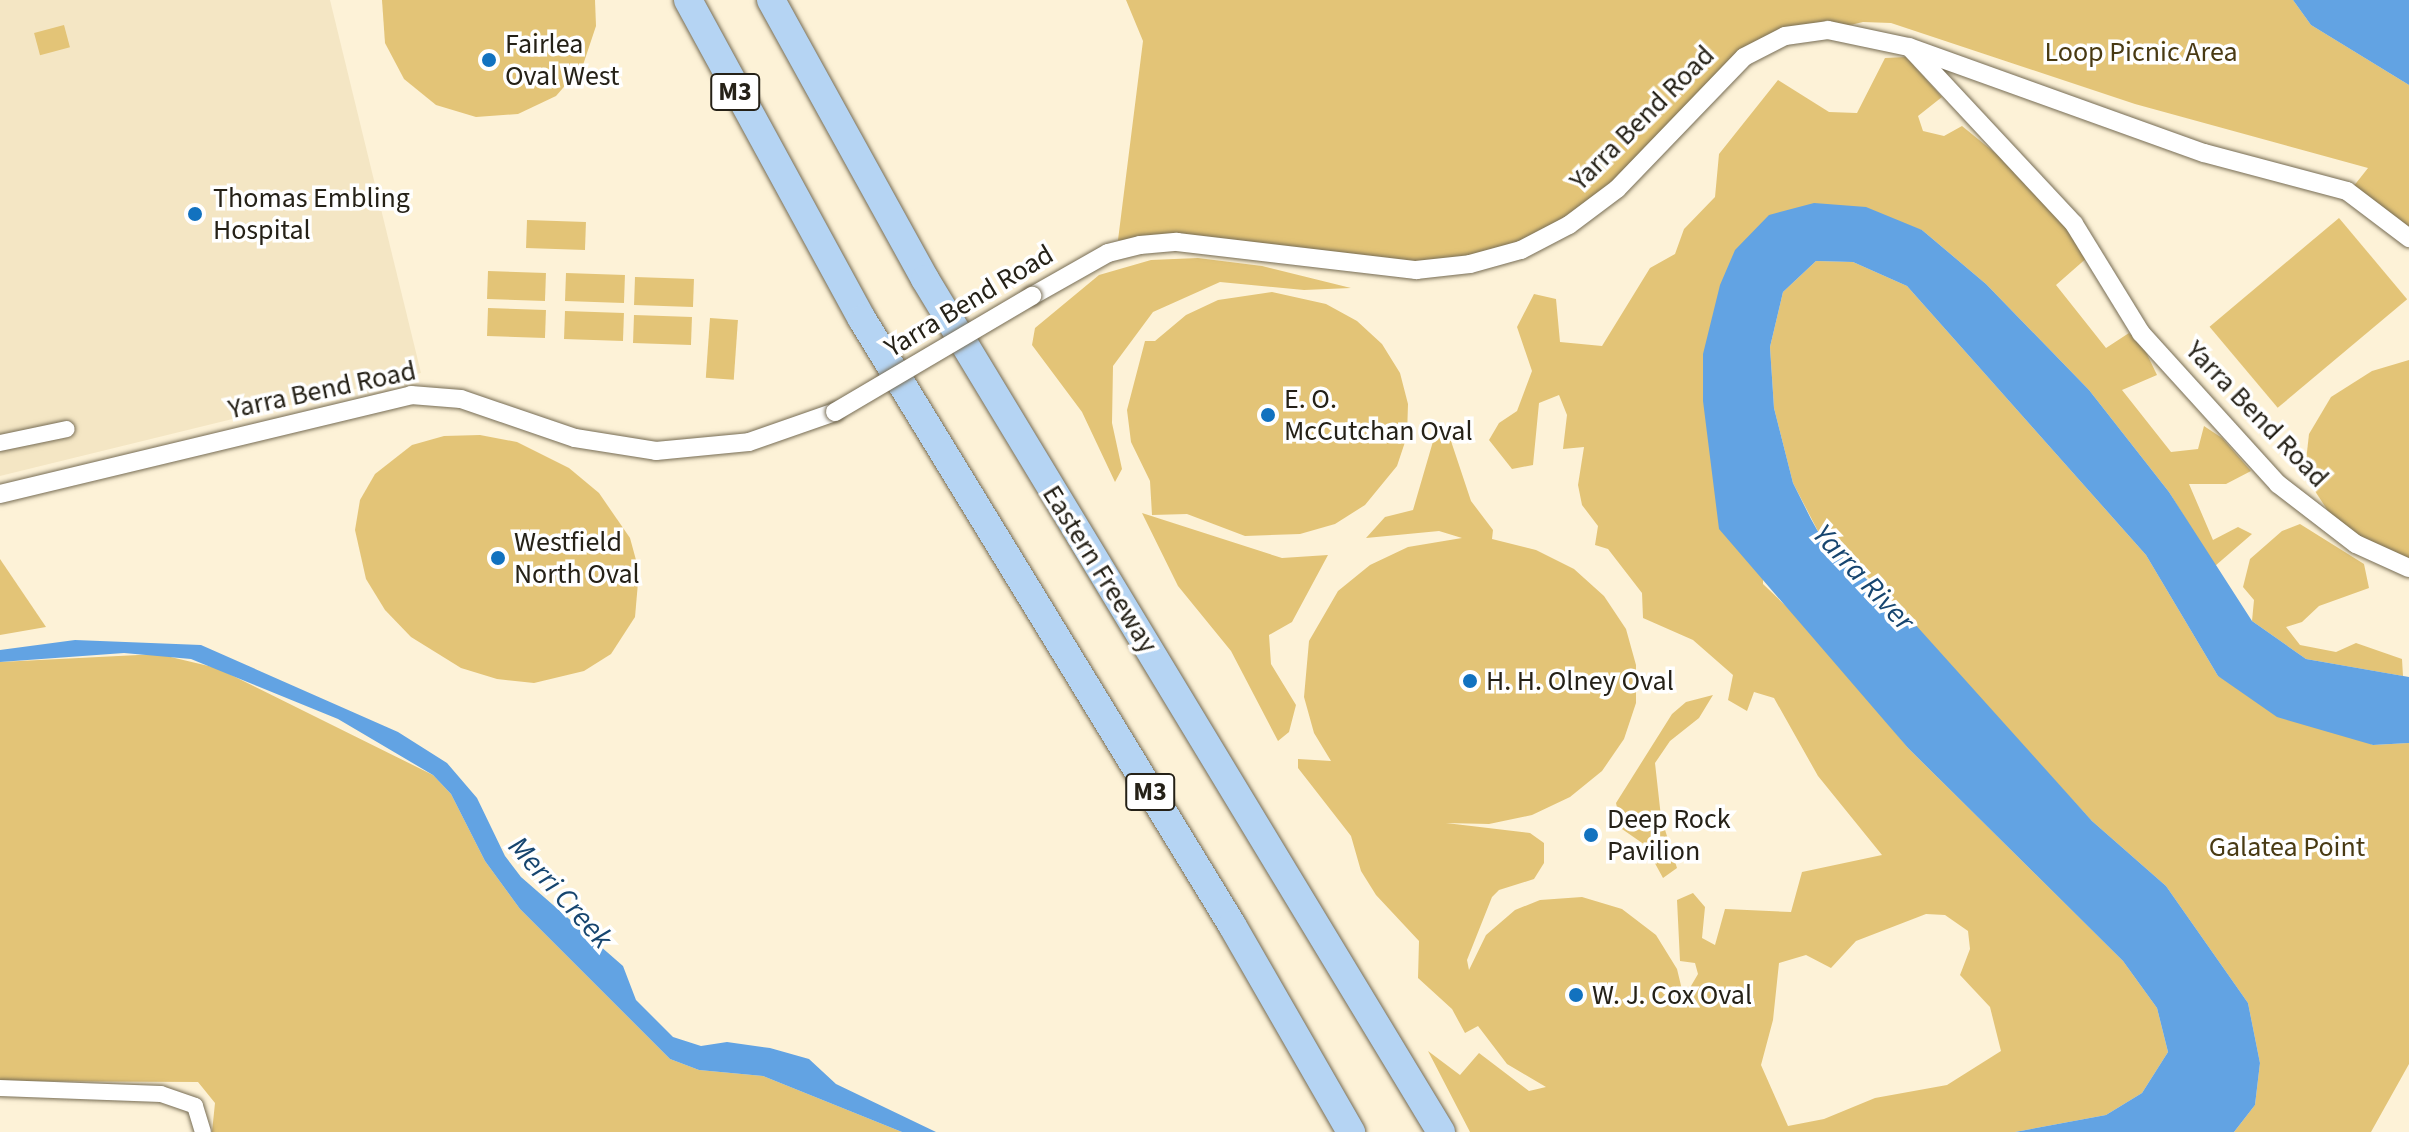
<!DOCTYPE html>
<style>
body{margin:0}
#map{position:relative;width:2409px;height:1132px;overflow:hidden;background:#fdf2d7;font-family:"Source Sans 3",sans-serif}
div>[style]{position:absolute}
.built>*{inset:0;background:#f4e6c4}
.green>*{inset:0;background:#e3c477;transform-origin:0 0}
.water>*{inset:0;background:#62a3e3}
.roads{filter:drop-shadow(0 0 2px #766c54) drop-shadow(0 0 2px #766c54)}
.minor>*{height:16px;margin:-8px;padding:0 8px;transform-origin:8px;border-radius:8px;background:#fff}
.tertiary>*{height:18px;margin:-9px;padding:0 9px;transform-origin:9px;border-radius:9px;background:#fff}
.motorway>*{height:28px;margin:-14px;padding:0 14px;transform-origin:14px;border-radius:14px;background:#b5d4f3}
.bridges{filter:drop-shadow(0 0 2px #766c54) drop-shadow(0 0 2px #766c54)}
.tertiary-bridge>*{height:18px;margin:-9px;padding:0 9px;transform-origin:9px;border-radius:9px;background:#fff}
.dots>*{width:22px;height:22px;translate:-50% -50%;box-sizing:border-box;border:4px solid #fff;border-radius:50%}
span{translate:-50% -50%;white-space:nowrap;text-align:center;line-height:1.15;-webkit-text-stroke:7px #fff;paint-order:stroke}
.shield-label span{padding:2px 6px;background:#fff;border:2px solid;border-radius:6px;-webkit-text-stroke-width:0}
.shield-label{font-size:26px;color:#252117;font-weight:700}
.poi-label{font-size:28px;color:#252117}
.left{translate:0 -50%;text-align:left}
.park-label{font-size:28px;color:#493a13}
.street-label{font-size:28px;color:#252117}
.water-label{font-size:30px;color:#16456f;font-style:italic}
</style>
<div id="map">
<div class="built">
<div style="clip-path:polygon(0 0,330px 0,421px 373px,0 476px)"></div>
</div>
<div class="green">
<div style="clip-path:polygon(382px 0,595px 0,596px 26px,583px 65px,556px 96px,518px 114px,476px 117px,436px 105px,404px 79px,385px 43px)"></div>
<div style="clip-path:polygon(1126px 0,2293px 0,2311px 25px,2409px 85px,2409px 233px,2353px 187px,2368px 168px,2135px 104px,1891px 23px,1863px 22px,1762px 46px,1569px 225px,1461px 266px,1140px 245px,1118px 240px,1143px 41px)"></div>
<div style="left:64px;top:25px;width:23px;height:31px;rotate:75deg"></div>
<div style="clip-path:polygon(evenodd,1906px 57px,1942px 97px,1918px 116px,1923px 131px,1944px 136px,1962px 126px,2066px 211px,2089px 256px,2056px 285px,2106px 348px,2129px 333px,2144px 348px,2157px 375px,2122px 390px,2171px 452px,2198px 449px,2204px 426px,2222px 438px,2251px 471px,2226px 484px,2189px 484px,2213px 540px,2238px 527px,2252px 534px,2215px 566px,2169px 492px,2089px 390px,1986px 284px,1922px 230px,1769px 215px,1763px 584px,1813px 632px,1908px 748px,2123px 961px,2157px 1008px,2168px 1052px,2142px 1093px,2106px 1115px,2015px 1132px,1470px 1132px,1428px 1051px,1460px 1075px,1479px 1053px,1529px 1091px,1546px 1087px,1507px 1064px,1478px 1026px,1465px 1033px,1452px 1009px,1418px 978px,1419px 941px,1376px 895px,1361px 871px,1351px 836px,1298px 768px,1298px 759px,1331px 761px,1314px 733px,1304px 697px,1309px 641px,1338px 591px,1370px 565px,1408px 547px,1462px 538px,1439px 531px,1366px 538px,1385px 517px,1413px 510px,1434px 438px,1443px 436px,1451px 441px,1471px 501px,1493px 530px,1492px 539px,1536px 550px,1574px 569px,1604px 596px,1626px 629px,1636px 665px,1636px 703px,1624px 739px,1602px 771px,1570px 797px,1532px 815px,1489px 824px,1446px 823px,1530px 833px,1544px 843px,1544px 863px,1534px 879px,1499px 890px,1492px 897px,1467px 960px,1469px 970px,1486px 935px,1515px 910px,1540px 900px,1582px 897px,1622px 909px,1656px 935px,1677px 969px,1684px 998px,1698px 974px,1695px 963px,1680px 961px,1677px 900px,1693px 893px,1705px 907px,1702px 938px,1715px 945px,1725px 909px,1791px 912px,1802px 872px,1882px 855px,1818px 776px,1774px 698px,1754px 692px,1747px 711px,1728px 700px,1733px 675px,1693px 640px,1643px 618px,1642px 593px,1608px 549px,1595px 545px,1598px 526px,1582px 505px,1578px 485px,1584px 447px,1563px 449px,1567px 415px,1559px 395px,1539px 403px,1533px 465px,1512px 469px,1489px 440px,1499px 423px,1517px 411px,1532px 371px,1517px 327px,1534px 294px,1556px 299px,1560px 342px,1602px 346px,1650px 268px,1675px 254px,1684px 229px,1715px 197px,1719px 154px,1778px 80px,1829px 112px,1857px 113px,1885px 58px,1906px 57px,1926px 914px,1945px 915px,1968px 931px,1970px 949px,1960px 975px,1990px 1007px,2001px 1051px,1947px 1085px,1875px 1098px,1824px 1119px,1788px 1126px,1761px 1065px,1773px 1020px,1779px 963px,1806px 955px,1831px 968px,1856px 941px,1926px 914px)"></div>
<div style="left:2339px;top:218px;width:106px;height:169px;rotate:50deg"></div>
<div style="left:527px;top:220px;width:59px;height:28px;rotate:2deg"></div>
<div style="clip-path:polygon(1198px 258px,1262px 266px,1351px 288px,1304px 290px,1220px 282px,1153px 312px,1113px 366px,1112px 423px,1122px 469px,1115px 482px,1082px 412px,1032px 345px,1035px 328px,1099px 275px,1151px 260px)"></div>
<div style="clip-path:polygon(1816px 261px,1853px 262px,1907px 286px,2146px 555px,2218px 676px,2373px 745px,2409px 743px,2409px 1064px,2371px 1132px,2234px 1132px,2255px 1105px,2260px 1063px,2248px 1003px,2166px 886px,2092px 821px,1865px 574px,1821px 537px,1793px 483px,1774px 408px,1770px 347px,1783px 292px)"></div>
<div style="left:488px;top:271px;width:58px;height:28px;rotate:2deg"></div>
<div style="left:566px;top:273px;width:59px;height:28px;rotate:2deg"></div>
<div style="left:635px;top:277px;width:59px;height:28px;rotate:2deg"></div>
<div style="clip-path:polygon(1272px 292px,1326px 304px,1357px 321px,1382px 344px,1400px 373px,1408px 404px,1407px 436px,1397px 466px,1365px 505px,1335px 524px,1300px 534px,1245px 536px,1187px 514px,1152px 515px,1150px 481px,1131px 442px,1127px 410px,1145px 341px,1155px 341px,1186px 315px,1218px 300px)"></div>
<div style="left:488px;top:308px;width:58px;height:28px;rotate:2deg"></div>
<div style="left:565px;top:311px;width:59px;height:28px;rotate:2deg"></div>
<div style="left:634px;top:315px;width:58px;height:28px;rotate:2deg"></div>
<div style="left:710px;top:318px;width:28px;height:60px;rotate:4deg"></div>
<div style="clip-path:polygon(2409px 360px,2409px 560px,2370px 545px,2330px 514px,2313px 488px,2306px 461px,2309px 434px,2331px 397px,2372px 371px)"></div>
<div style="clip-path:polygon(480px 435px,517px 442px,569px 468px,599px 493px,630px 538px,639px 571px,635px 617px,611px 654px,584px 671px,534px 683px,497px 679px,461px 668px,411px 637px,385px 610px,366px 579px,355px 530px,360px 500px,375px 474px,412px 445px,444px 436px)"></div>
<div style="clip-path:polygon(1142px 513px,1282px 558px,1328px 555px,1292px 622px,1269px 635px,1271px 664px,1296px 705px,1289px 732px,1278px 741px,1231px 651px,1178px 586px)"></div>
<div style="clip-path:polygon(2300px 524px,2364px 564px,2369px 588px,2319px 606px,2302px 622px,2286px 627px,2300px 645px,2336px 652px,2356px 643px,2402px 659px,2403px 676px,2306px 659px,2252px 621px,2254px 600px,2243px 587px,2250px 559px,2282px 531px)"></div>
<div style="clip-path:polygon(0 559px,46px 627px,0 635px)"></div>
<div style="clip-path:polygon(158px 654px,217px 668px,433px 775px,451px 794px,485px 861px,520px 909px,670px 1059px,699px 1070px,763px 1076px,902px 1132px,212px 1132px,215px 1103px,198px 1082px,0 1081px,0 662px)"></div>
<div style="clip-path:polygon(1713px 695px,1699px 718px,1670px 741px,1655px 763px,1661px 817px,1677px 868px,1663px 878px,1645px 845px,1622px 829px,1616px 803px,1672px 714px,1686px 702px)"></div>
</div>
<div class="water">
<div style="clip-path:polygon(2293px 0,2409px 0,2409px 85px,2311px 25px)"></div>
<div style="clip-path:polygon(1814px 203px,1866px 207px,1922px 230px,1986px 284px,2089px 390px,2169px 492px,2252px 621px,2306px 659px,2409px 677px,2409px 743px,2373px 745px,2277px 717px,2218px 676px,2146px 555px,1907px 286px,1853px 262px,1816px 261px,1783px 292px,1770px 347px,1774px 408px,1793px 483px,1811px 519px,1821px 537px,1913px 622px,2092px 821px,2166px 886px,2248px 1003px,2260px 1063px,2255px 1105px,2234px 1132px,2015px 1132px,2106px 1115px,2142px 1093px,2168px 1052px,2157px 1008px,2123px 961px,1908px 748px,1719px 529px,1703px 401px,1703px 354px,1720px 285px,1735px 250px,1769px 215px)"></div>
<div style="clip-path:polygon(75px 640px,201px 645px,398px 732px,447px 763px,477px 798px,505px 856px,521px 877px,623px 966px,636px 1000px,673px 1037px,701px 1046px,727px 1042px,770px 1048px,809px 1059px,836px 1084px,936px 1132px,902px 1132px,763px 1076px,699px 1070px,670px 1059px,520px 909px,485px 861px,451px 794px,433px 775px,338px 719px,191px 659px,124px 653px,0 662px,0 650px)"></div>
</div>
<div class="roads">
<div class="minor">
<div style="left:0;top:443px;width:68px;rotate:-11.8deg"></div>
<div style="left:0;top:1088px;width:161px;rotate:2.1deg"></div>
<div style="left:161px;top:1094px;width:36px;rotate:19deg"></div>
<div style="left:195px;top:1106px;width:27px;rotate:73deg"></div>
</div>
<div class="tertiary">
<div style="left:1911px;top:49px;width:239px;rotate:47deg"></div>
<div style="left:2074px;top:224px;width:128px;rotate:58.4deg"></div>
<div style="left:2141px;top:333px;width:204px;rotate:47.8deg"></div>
<div style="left:2278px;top:484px;width:98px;rotate:37.6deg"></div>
<div style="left:2356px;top:544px;width:58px;rotate:24.4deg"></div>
<div style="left:1032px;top:296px;width:87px;rotate:-29.5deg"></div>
<div style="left:1108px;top:253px;width:33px;rotate:-14deg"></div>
<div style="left:1140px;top:245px;width:37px;rotate:-5deg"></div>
<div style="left:1177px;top:242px;width:241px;rotate:6.7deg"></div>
<div style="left:1416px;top:270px;width:54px;rotate:-6.3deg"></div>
<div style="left:1470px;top:264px;width:53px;rotate:-15.4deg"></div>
<div style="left:1521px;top:250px;width:54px;rotate:-27.5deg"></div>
<div style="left:1569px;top:225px;width:60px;rotate:-36.9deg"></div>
<div style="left:1617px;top:189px;width:183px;rotate:-46.1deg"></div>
<div style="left:1744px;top:57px;width:46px;rotate:-27.1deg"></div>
<div style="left:1785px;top:36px;width:43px;rotate:-7.9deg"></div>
<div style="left:1828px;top:30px;width:83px;rotate:11.9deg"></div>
<div style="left:1909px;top:47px;width:313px;rotate:19.8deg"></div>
<div style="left:2204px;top:153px;width:148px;rotate:14.9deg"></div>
<div style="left:2347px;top:191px;width:78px;rotate:37.2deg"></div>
<div style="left:0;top:494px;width:423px;rotate:-13.5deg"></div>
<div style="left:411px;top:395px;width:50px;rotate:4.6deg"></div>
<div style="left:461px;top:399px;width:120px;rotate:18.9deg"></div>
<div style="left:575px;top:438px;width:82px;rotate:9.1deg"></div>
<div style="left:656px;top:451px;width:93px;rotate:-5.5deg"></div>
<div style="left:749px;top:442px;width:91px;rotate:-19.2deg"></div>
</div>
<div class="motorway">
<div style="left:688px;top:0;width:363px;rotate:61.4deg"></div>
<div style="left:862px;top:319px;width:710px;rotate:58.59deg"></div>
<div style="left:1232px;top:925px;width:239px;rotate:60.1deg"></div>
<div style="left:771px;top:0;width:319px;rotate:61.1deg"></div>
<div style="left:925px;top:279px;width:997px;rotate:58.83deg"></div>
</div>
</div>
<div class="bridges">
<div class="tertiary-bridge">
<div style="left:835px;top:412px;width:229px;rotate:-30.5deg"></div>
</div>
</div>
<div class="dots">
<div style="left:489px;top:60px;background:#1272bf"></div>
<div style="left:195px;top:214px;background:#1272bf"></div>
<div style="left:1268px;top:415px;background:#1272bf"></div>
<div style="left:498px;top:558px;background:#1272bf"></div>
<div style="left:1470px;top:681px;background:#1272bf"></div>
<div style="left:1591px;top:835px;background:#1272bf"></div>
<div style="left:1576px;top:995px;background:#1272bf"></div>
</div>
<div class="shield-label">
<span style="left:735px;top:92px">M3</span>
<span style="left:1150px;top:792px">M3</span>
</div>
<div class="poi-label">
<span class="left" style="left:505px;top:60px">Fairlea<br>Oval West</span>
<span class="left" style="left:213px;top:214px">Thomas Embling<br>Hospital</span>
<span class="left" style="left:1284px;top:415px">E. O.<br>McCutchan Oval</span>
<span class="left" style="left:514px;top:558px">Westfield<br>North Oval</span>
<span class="left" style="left:1486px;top:681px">H. H. Olney Oval</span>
<span class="left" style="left:1607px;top:835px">Deep Rock<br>Pavilion</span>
<span class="left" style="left:1592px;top:995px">W. J. Cox Oval</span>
</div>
<div class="park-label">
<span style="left:2141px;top:52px">Loop Picnic Area</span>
<span style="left:2287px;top:847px">Galatea Point</span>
</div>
<div class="street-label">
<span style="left:1642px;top:118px;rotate:-45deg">Yarra Bend Road</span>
<span style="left:969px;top:301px;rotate:-31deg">Yarra Bend Road</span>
<span style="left:322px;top:390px;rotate:-12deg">Yarra Bend Road</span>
<span style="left:2257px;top:414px;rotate:46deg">Yarra Bend Road</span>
<span style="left:1100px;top:569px;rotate:58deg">Eastern Freeway</span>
</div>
<div class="water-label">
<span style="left:1863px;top:578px;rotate:47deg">Yarra River</span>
<span style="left:560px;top:893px;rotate:48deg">Merri Creek</span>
</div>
</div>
